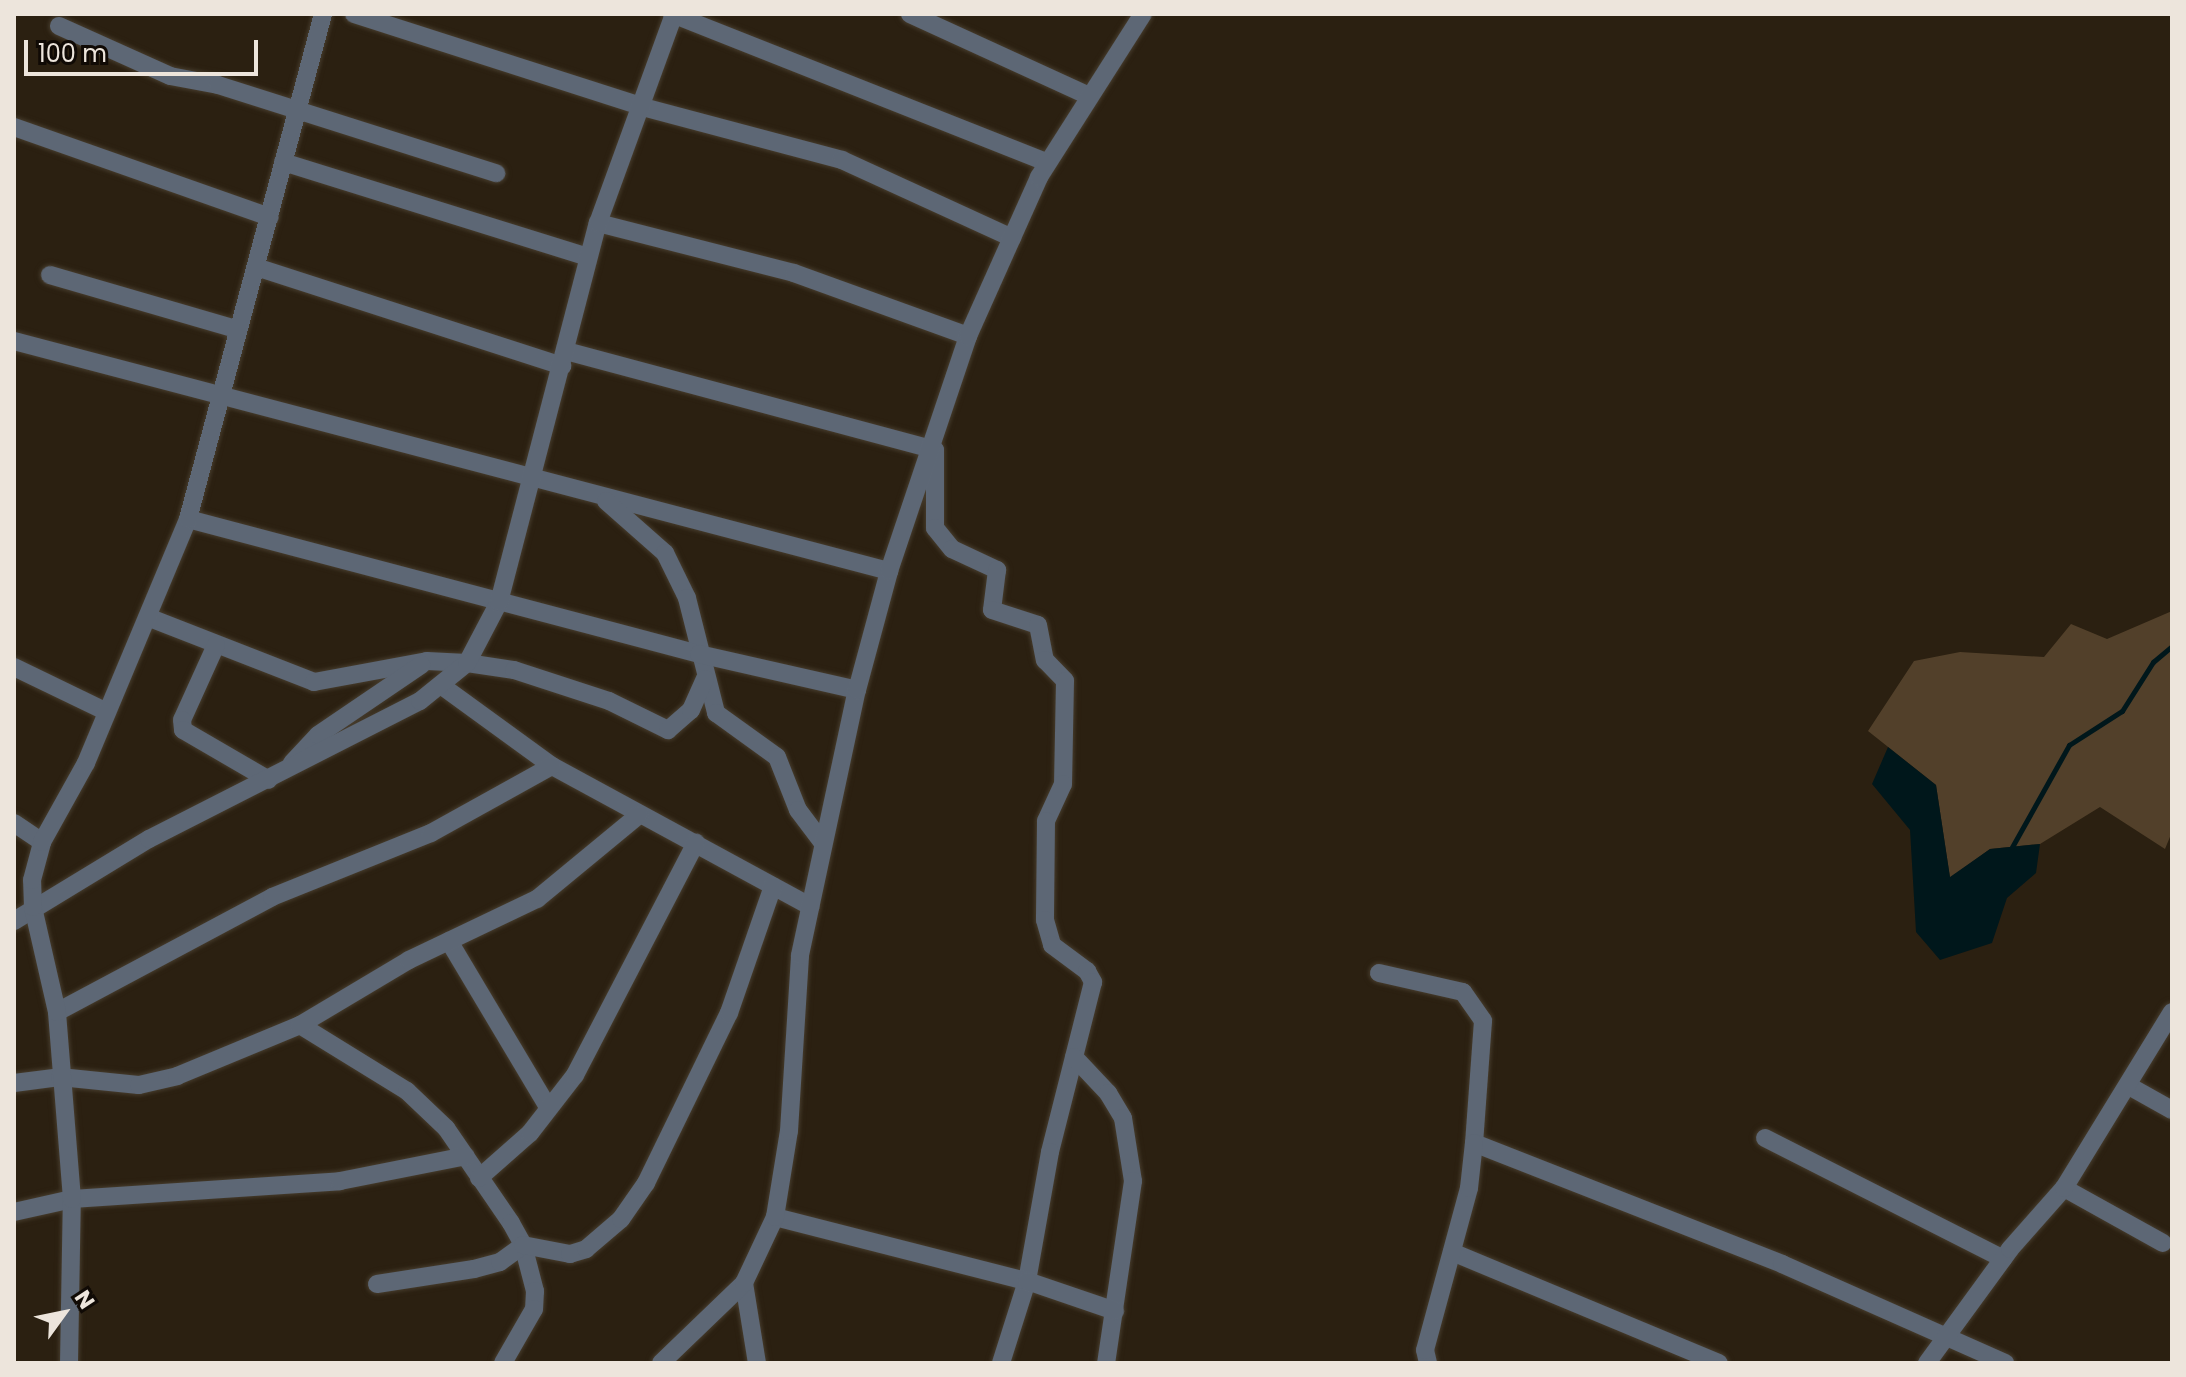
<!DOCTYPE html>
<style>
body{margin:0}
#map{position:relative;width:2186px;height:1377px;overflow:hidden;background:#2b2011;font-family:Poppins,sans-serif}
div>[style]{position:absolute}
.green>*{inset:0;background:#52402a}
.water>*{inset:0;background:#00171b}
.stream>*{height:5px;margin:-2.5px;padding:0 2.5px;transform-origin:2.5px;border-radius:2.5px;background:#00171b}
.roads{filter:drop-shadow(0 0 2px #463c2d) drop-shadow(0 0 2px #463c2d)}
.street>*{height:18px;margin:-9px;padding:0 9px;transform-origin:9px;border-radius:9px;background:#5d6775}
span{translate:-50% -50%;white-space:nowrap;text-align:center;line-height:1.15;-webkit-text-stroke:6px #100a05;paint-order:stroke}
.frame{position:absolute;inset:0;border:16px solid #ede5dc;pointer-events:none}
.north{position:absolute;left:24px;top:1273px;width:80px;height:80px;-webkit-text-stroke:6px #100a05;paint-order:stroke;rotate:57deg;font-size:22px;font-weight:700;line-height:32px;text-align:center;color:#ede5dc}
.north::after{content:'';display:block;margin:auto;width:28px;height:36px;background:#ede5dc;clip-path:polygon(50% 0,100% 100%,50% 72%,0 100%)}
.scale{position:absolute;left:24px;top:40px;width:234px;height:36px;box-sizing:border-box;border:4px solid #ede5dc;border-top:0;padding-left:10px;font-size:24px;line-height:28px;white-space:nowrap;color:#ede5dc;-webkit-text-stroke:6px #100a05;paint-order:stroke}
</style>
<div id="map">
<div class="green">
<div style="clip-path:polygon(2172px 611px,2172px 832px,2165px 849px,2100px 807px,2040px 844px,1990px 849px,1950px 878px,1936px 785px,1868px 731px,1914px 661px,1960px 652px,2044px 657px,2071px 624px,2107px 639px)"></div>
</div>
<div class="water">
<div style="clip-path:polygon(1888px 747px,1936px 785px,1950px 877px,1990px 849px,2040px 844px,2036px 873px,2007px 898px,1992px 943px,1940px 960px,1916px 932px,1910px 830px,1872px 784px)"></div>
</div>
<div class="stream">
<div style="left:2012px;top:847px;width:117px;rotate:-60.8deg"></div>
<div style="left:2069px;top:745px;width:63px;rotate:-32.7deg"></div>
<div style="left:2122px;top:711px;width:58px;rotate:-57.7deg"></div>
<div style="left:2153px;top:662px;width:25px;rotate:-40deg"></div>
</div>
<div class="roads">
<div class="street">
<div style="left:354px;top:14px;width:304px;rotate:17.8deg"></div>
<div style="left:643px;top:107px;width:206px;rotate:14.9deg"></div>
<div style="left:842px;top:160px;width:187px;rotate:24.6deg"></div>
<div style="left:672px;top:14px;width:404px;rotate:21.6deg"></div>
<div style="left:910px;top:14px;width:197px;rotate:24.6deg"></div>
<div style="left:59px;top:26px;width:122px;rotate:24.2deg"></div>
<div style="left:170px;top:76px;width:49px;rotate:10.6deg"></div>
<div style="left:218px;top:85px;width:292px;rotate:17.6deg"></div>
<div style="left:14px;top:127px;width:271px;rotate:19.4deg"></div>
<div style="left:283px;top:162px;width:319px;rotate:17.3deg"></div>
<div style="left:598px;top:223px;width:202px;rotate:14.3deg"></div>
<div style="left:794px;top:273px;width:185px;rotate:19.9deg"></div>
<div style="left:256px;top:267px;width:322px;rotate:17.9deg"></div>
<div style="left:50px;top:275px;width:194px;rotate:16.2deg"></div>
<div style="left:14px;top:341px;width:905px;rotate:14.73deg"></div>
<div style="left:566px;top:351px;width:382px;rotate:15deg"></div>
<div style="left:935px;top:450px;width:78px;rotate:90deg"></div>
<div style="left:935px;top:528px;width:27px;rotate:51deg"></div>
<div style="left:952px;top:549px;width:50px;rotate:25deg"></div>
<div style="left:997px;top:570px;width:40px;rotate:97.1deg"></div>
<div style="left:992px;top:610px;width:48px;rotate:18.1deg"></div>
<div style="left:1038px;top:625px;width:36px;rotate:79deg"></div>
<div style="left:1045px;top:660px;width:29px;rotate:46deg"></div>
<div style="left:1065px;top:681px;width:103px;rotate:91.1deg"></div>
<div style="left:1063px;top:784px;width:41px;rotate:114.7deg"></div>
<div style="left:1046px;top:821px;width:99px;rotate:90.6deg"></div>
<div style="left:1045px;top:920px;width:26px;rotate:74deg"></div>
<div style="left:1052px;top:945px;width:44px;rotate:36.6deg"></div>
<div style="left:1087px;top:971px;width:13px;rotate:61deg"></div>
<div style="left:1093px;top:982px;width:175px;rotate:104.2deg"></div>
<div style="left:1050px;top:1152px;width:131px;rotate:100.1deg"></div>
<div style="left:1027px;top:1281px;width:86px;rotate:107.6deg"></div>
<div style="left:606px;top:501px;width:79px;rotate:41.4deg"></div>
<div style="left:665px;top:553px;width:50px;rotate:63.9deg"></div>
<div style="left:687px;top:598px;width:119px;rotate:75.8deg"></div>
<div style="left:716px;top:713px;width:75px;rotate:35.8deg"></div>
<div style="left:777px;top:757px;width:57px;rotate:68.4deg"></div>
<div style="left:798px;top:810px;width:41px;rotate:52.9deg"></div>
<div style="left:188px;top:519px;width:529px;rotate:14.8deg"></div>
<div style="left:699px;top:654px;width:162px;rotate:12.8deg"></div>
<div style="left:150px;top:618px;width:176px;rotate:21.3deg"></div>
<div style="left:314px;top:682px;width:115px;rotate:-10.5deg"></div>
<div style="left:427px;top:661px;width:40px;rotate:2.9deg"></div>
<div style="left:467px;top:663px;width:48px;rotate:8.5deg"></div>
<div style="left:514px;top:670px;width:100px;rotate:18.1deg"></div>
<div style="left:609px;top:701px;width:66px;rotate:26.2deg"></div>
<div style="left:668px;top:730px;width:30px;rotate:-41deg"></div>
<div style="left:691px;top:710px;width:34px;rotate:-66deg"></div>
<div style="left:216px;top:645px;width:82px;rotate:114.4deg"></div>
<div style="left:182px;top:720px;width:10px;rotate:84deg"></div>
<div style="left:183px;top:730px;width:99px;rotate:30.2deg"></div>
<div style="left:14px;top:667px;width:103px;rotate:25.8deg"></div>
<div style="left:442px;top:686px;width:136px;rotate:36deg"></div>
<div style="left:552px;top:766px;width:294px;rotate:28.5deg"></div>
<div style="left:292px;top:763px;width:38px;rotate:-47deg"></div>
<div style="left:318px;top:735px;width:125px;rotate:-34.2deg"></div>
<div style="left:14px;top:823px;width:34px;rotate:34deg"></div>
<div style="left:14px;top:921px;width:158px;rotate:-31.3deg"></div>
<div style="left:149px;top:839px;width:304px;rotate:-27deg"></div>
<div style="left:420px;top:701px;width:60px;rotate:-39deg"></div>
<div style="left:467px;top:663px;width:69px;rotate:-62.3deg"></div>
<div style="left:499px;top:602px;width:392px;rotate:-75.4deg"></div>
<div style="left:598px;top:223px;width:222px;rotate:-70deg"></div>
<div style="left:449px;top:941px;width:193px;rotate:59.2deg"></div>
<div style="left:1379px;top:973px;width:86px;rotate:12.7deg"></div>
<div style="left:1463px;top:992px;width:35px;rotate:55deg"></div>
<div style="left:1483px;top:1021px;width:122px;rotate:94.2deg"></div>
<div style="left:1474px;top:1143px;width:331px;rotate:21.4deg"></div>
<div style="left:1782px;top:1264px;width:244px;rotate:23.9deg"></div>
<div style="left:57px;top:1012px;width:244px;rotate:-28.1deg"></div>
<div style="left:272px;top:897px;width:171px;rotate:-21.9deg"></div>
<div style="left:431px;top:833px;width:138px;rotate:-29deg"></div>
<div style="left:300px;top:1025px;width:126px;rotate:31.7deg"></div>
<div style="left:407px;top:1091px;width:54px;rotate:43.5deg"></div>
<div style="left:446px;top:1128px;width:115px;rotate:55.6deg"></div>
<div style="left:511px;top:1223px;width:25px;rotate:61deg"></div>
<div style="left:523px;top:1245px;width:48px;rotate:75.4deg"></div>
<div style="left:535px;top:1291px;width:18px;rotate:93deg"></div>
<div style="left:534px;top:1309px;width:62px;rotate:119.9deg"></div>
<div style="left:1074px;top:1057px;width:50px;rotate:46.6deg"></div>
<div style="left:1108px;top:1093px;width:29px;rotate:59deg"></div>
<div style="left:1123px;top:1118px;width:64px;rotate:81deg"></div>
<div style="left:1133px;top:1181px;width:184px;rotate:98.4deg"></div>
<div style="left:14px;top:1083px;width:46px;rotate:-7.4deg"></div>
<div style="left:60px;top:1077px;width:79px;rotate:5.8deg"></div>
<div style="left:139px;top:1085px;width:39px;rotate:-13deg"></div>
<div style="left:177px;top:1076px;width:133px;rotate:-22.5deg"></div>
<div style="left:300px;top:1025px;width:127px;rotate:-30.8deg"></div>
<div style="left:409px;top:960px;width:142px;rotate:-25.5deg"></div>
<div style="left:537px;top:899px;width:132px;rotate:-39.5deg"></div>
<div style="left:2129px;top:1086px;width:49px;rotate:29.2deg"></div>
<div style="left:1765px;top:1138px;width:267px;rotate:26.9deg"></div>
<div style="left:479px;top:1178px;width:68px;rotate:-41.4deg"></div>
<div style="left:530px;top:1133px;width:73px;rotate:-52.2deg"></div>
<div style="left:575px;top:1075px;width:262px;rotate:-62.5deg"></div>
<div style="left:2064px;top:1188px;width:113px;rotate:29.1deg"></div>
<div style="left:14px;top:1212px;width:59px;rotate:-12.6deg"></div>
<div style="left:72px;top:1199px;width:269px;rotate:-3.8deg"></div>
<div style="left:340px;top:1181px;width:128px;rotate:-11.2deg"></div>
<div style="left:775px;top:1217px;width:260px;rotate:14.3deg"></div>
<div style="left:1027px;top:1281px;width:93px;rotate:18.8deg"></div>
<div style="left:1452px;top:1252px;width:289px;rotate:22.6deg"></div>
<div style="left:744px;top:1283px;width:81px;rotate:80.8deg"></div>
<div style="left:377px;top:1284px;width:98px;rotate:-8.8deg"></div>
<div style="left:474px;top:1269px;width:27px;rotate:-15deg"></div>
<div style="left:500px;top:1262px;width:29px;rotate:-36deg"></div>
<div style="left:523px;top:1245px;width:48px;rotate:10.8deg"></div>
<div style="left:570px;top:1254px;width:17px;rotate:-17deg"></div>
<div style="left:586px;top:1249px;width:46px;rotate:-40.6deg"></div>
<div style="left:621px;top:1219px;width:44px;rotate:-55.2deg"></div>
<div style="left:646px;top:1183px;width:189px;rotate:-64deg"></div>
<div style="left:729px;top:1013px;width:134px;rotate:-70.9deg"></div>
<div style="left:69px;top:1363px;width:164px;rotate:-89deg"></div>
<div style="left:72px;top:1199px;width:188px;rotate:-94.6deg"></div>
<div style="left:57px;top:1012px;width:108px;rotate:-102.9deg"></div>
<div style="left:33px;top:907px;width:27px;rotate:-92deg"></div>
<div style="left:32px;top:880px;width:39px;rotate:-75deg"></div>
<div style="left:42px;top:842px;width:90px;rotate:-60.9deg"></div>
<div style="left:86px;top:763px;width:264px;rotate:-67.3deg"></div>
<div style="left:188px;top:519px;width:523px;rotate:-75.03deg"></div>
<div style="left:661px;top:1363px;width:115px;rotate:-43.9deg"></div>
<div style="left:744px;top:1283px;width:73px;rotate:-64.8deg"></div>
<div style="left:775px;top:1217px;width:87px;rotate:-80.8deg"></div>
<div style="left:789px;top:1131px;width:176px;rotate:-86.4deg"></div>
<div style="left:800px;top:955px;width:271px;rotate:-77.9deg"></div>
<div style="left:857px;top:690px;width:123px;rotate:-74.9deg"></div>
<div style="left:889px;top:571px;width:248px;rotate:-71.4deg"></div>
<div style="left:968px;top:336px;width:174px;rotate:-65.9deg"></div>
<div style="left:1039px;top:177px;width:193px;rotate:-57.5deg"></div>
<div style="left:1428px;top:1363px;width:13px;rotate:-103deg"></div>
<div style="left:1425px;top:1350px;width:168px;rotate:-74.8deg"></div>
<div style="left:1469px;top:1188px;width:45px;rotate:-83.7deg"></div>
<div style="left:1927px;top:1363px;width:141px;rotate:-53.9deg"></div>
<div style="left:2010px;top:1249px;width:81px;rotate:-48.5deg"></div>
<div style="left:2064px;top:1188px;width:206px;rotate:-58.5deg"></div>
</div>
</div>
<div class="frame"></div>
<div class="north">N</div>
<div class="scale">100 m</div>
</div>
